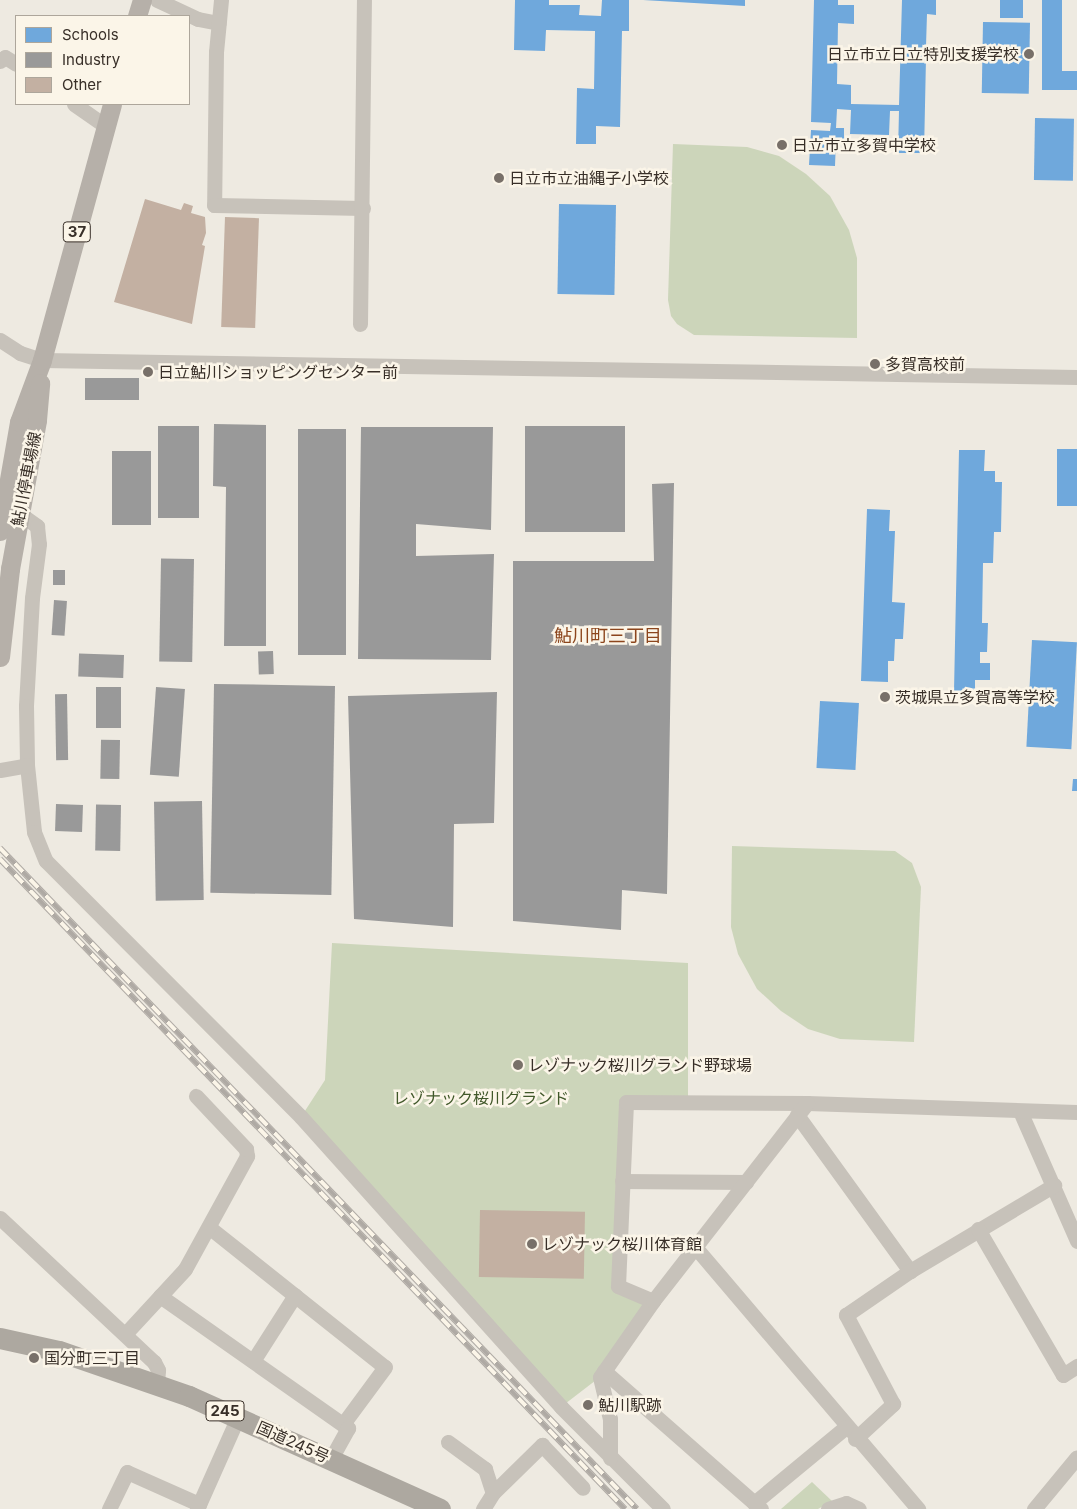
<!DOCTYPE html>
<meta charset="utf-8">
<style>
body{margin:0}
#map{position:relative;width:1077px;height:1509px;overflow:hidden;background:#eeeae1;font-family:Inter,"Noto Sans JP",sans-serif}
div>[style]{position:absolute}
.green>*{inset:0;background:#ccd5ba}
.schools>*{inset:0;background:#6fa8dc;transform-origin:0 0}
.industry>*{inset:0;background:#999;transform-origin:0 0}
.building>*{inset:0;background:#c3b0a2;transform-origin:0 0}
.minor>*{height:15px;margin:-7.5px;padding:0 7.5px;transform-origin:7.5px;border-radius:7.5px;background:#c7c2ba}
.major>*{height:19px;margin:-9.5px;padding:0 9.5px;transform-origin:9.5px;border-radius:9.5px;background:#b6b0a9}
.highway>*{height:21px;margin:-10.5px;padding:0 10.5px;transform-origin:10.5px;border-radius:10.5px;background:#ada8a0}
.rail>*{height:5.5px;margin-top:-2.75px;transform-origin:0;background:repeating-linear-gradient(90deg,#fbf5e8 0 11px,#afaaa4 0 22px);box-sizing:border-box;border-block:1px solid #afaaa4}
.dots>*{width:14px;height:14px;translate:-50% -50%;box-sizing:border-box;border:2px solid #fbf5e8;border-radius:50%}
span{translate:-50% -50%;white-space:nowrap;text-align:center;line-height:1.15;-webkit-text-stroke:5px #fbf5e8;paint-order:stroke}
.shield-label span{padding:1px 4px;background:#fbf5e8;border:1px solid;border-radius:4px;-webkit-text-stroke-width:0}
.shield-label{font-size:15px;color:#382f28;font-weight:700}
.poi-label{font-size:16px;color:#382f28}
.right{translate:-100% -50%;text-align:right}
.left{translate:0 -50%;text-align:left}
.street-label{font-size:16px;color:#382f28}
.park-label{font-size:16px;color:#41582a}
.neighbourhood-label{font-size:18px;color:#8c451c}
.legend{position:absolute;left:15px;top:15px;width:175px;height:90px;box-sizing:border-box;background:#fbf5e8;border:1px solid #ada69b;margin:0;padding:6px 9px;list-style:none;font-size:15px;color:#382f28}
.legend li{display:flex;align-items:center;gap:10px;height:25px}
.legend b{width:25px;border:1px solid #ada69b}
</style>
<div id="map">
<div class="green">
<div style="clip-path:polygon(673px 144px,747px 147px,779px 156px,806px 174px,830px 196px,849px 230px,857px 258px,857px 338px,694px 335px,677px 324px,671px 316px,668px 300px)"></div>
<div style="clip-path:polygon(732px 846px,895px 851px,912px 863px,921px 887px,914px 1042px,840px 1039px,808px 1029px,781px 1011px,757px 989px,738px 954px,731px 927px)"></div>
<div style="clip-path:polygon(332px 943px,688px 963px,688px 1102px,626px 1102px,618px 1286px,653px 1301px,600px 1377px,561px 1407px,301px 1117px,325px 1080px)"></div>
<div style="clip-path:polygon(812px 1482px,832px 1501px,818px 1509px,781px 1509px)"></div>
</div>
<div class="schools">
<div style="clip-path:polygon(515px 0,549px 0,549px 5px,580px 5px,579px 15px,601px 16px,602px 0,629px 0,629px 31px,622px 31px,620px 127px,596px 126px,596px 144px,576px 144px,577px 88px,594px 89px,595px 31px,546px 30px,545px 51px,514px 50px)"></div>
<div style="clip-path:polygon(643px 0,745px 0,745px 6px)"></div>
<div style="clip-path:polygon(814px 0,838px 0,838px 5px,854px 5px,854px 24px,838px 23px,837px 84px,851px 85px,851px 104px,899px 105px,902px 0,936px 0,936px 15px,927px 14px,926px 46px,935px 46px,934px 58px,926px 58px,924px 153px,898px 153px,899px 111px,890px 111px,889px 135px,850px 134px,851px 110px,837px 109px,836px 128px,844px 128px,844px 141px,836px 140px,835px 166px,809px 165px,811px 130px,830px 131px,831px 123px,811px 122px)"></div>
<div style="left:1000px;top:0;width:23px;height:18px"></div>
<div style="clip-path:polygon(1042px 0,1062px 0,1062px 71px,1077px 71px,1077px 90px,1042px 90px)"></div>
<div style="left:983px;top:22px;width:47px;height:71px;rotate:1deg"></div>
<div style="left:1035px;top:118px;width:39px;height:62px;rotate:1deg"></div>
<div style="left:559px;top:204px;width:57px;height:90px;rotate:1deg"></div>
<div style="left:1057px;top:449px;width:20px;height:57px"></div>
<div style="clip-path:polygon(959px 450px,985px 450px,984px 471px,995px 471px,995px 482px,1002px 482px,1001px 532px,994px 532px,993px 563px,983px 563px,982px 623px,988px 623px,987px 652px,980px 652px,980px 663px,990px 663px,990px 680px,975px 680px,975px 691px,954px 691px)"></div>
<div style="clip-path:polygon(867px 509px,890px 510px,889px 531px,895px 531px,892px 602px,905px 603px,903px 639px,895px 639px,894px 661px,888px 661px,888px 682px,861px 681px)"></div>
<div style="left:1032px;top:640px;width:45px;height:107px;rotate:3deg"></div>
<div style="left:820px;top:701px;width:39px;height:67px;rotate:3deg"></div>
<div style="clip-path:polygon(1073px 779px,1077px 779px,1077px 791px,1072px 791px)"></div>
</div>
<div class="industry">
<div style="left:85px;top:378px;width:54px;height:22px"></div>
<div style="clip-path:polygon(214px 424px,266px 425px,266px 646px,224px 646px,226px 487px,213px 486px)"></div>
<div style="left:158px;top:426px;width:41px;height:92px"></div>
<div style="left:625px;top:426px;width:106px;height:100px;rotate:90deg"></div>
<div style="clip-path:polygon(361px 427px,493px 427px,491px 530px,416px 524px,416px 556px,494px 554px,491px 660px,358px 659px)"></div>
<div style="left:298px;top:429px;width:48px;height:226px"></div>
<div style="left:112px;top:451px;width:39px;height:74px"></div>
<div style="clip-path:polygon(674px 483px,667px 894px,622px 890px,621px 930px,513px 921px,513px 561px,654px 561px,652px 484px)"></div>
<div style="left:194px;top:559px;width:103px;height:33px;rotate:91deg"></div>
<div style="left:53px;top:570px;width:12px;height:15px"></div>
<div style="left:54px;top:600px;width:13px;height:35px;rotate:4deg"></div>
<div style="left:273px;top:651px;width:23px;height:15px;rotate:88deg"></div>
<div style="left:124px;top:655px;width:23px;height:45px;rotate:92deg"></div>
<div style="left:335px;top:686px;width:209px;height:121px;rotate:91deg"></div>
<div style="left:96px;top:687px;width:25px;height:41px"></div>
<div style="left:156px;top:687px;width:29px;height:88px;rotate:4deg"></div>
<div style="clip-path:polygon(497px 692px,494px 823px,454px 824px,453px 927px,354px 919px,348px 696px)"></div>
<div style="left:67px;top:694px;width:66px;height:12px;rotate:89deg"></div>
<div style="left:120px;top:740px;width:39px;height:19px;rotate:91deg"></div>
<div style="left:202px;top:801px;width:99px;height:48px;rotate:89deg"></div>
<div style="left:56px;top:804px;width:27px;height:27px;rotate:2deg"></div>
<div style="left:121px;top:805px;width:46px;height:25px;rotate:91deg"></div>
</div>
<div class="building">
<div style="clip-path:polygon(145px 199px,181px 210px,184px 203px,193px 206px,191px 213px,205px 217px,206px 233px,202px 245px,205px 246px,192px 324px,114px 302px)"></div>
<div style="left:225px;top:217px;width:34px;height:110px;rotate:2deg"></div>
<div style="left:480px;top:1210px;width:105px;height:67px;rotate:1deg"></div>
</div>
<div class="minor">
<div style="left:157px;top:0;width:45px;rotate:24.9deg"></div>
<div style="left:198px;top:19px;width:21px;rotate:11deg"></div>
<div style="left:221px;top:0;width:52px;rotate:95.5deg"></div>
<div style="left:216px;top:52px;width:153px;rotate:90.7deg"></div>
<div style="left:214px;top:205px;width:149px;rotate:1.2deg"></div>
<div style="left:0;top:61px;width:6px;rotate:-39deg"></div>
<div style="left:5px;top:57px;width:13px;rotate:32deg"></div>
<div style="left:74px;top:104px;width:39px;rotate:35deg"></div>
<div style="left:360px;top:324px;width:324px;rotate:-89.3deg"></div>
<div style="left:0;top:340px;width:24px;rotate:33deg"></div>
<div style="left:20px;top:353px;width:23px;rotate:18deg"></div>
<div style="left:42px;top:360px;width:1035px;rotate:0.94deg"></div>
<div style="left:20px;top:514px;width:21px;rotate:35deg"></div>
<div style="left:37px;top:526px;width:18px;rotate:84deg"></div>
<div style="left:39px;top:544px;width:54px;rotate:97.4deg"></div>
<div style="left:32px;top:598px;width:108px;rotate:93.2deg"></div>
<div style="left:26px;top:706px;width:59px;rotate:89deg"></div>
<div style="left:27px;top:765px;width:67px;rotate:84deg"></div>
<div style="left:34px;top:832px;width:31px;rotate:68deg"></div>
<div style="left:46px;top:861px;width:361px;rotate:45.1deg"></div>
<div style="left:301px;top:1117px;width:389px;rotate:48.1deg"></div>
<div style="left:561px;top:1407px;width:144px;rotate:45deg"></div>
<div style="left:0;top:770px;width:27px;rotate:-10deg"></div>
<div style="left:1020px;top:1111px;width:142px;rotate:66.3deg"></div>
<div style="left:797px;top:1115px;width:193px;rotate:54.1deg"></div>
<div style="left:910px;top:1271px;width:168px;rotate:-30.8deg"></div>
<div style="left:622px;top:1181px;width:124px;rotate:0.5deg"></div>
<div style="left:0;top:1218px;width:211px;rotate:43.1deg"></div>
<div style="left:154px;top:1362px;width:9px;rotate:63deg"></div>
<div style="left:158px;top:1370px;width:14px;rotate:94deg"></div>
<div style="left:210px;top:1228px;width:223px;rotate:38.5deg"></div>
<div style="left:385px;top:1367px;width:71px;rotate:126.4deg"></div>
<div style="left:978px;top:1229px;width:169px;rotate:59.8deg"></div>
<div style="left:1063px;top:1375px;width:17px;rotate:-33deg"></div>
<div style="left:696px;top:1248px;width:343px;rotate:49.6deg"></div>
<div style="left:160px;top:1296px;width:230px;rotate:35.1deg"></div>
<div style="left:348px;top:1428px;width:35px;rotate:119deg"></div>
<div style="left:653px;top:1301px;width:38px;rotate:-157deg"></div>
<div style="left:618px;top:1286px;width:184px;rotate:-87.5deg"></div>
<div style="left:626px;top:1102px;width:181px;rotate:0.3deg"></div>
<div style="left:807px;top:1103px;width:270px;rotate:1.9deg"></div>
<div style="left:126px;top:1333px;width:87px;rotate:-47.3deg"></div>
<div style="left:185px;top:1269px;width:129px;rotate:-61.2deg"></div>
<div style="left:247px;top:1156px;width:7px;rotate:-98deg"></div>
<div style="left:246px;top:1149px;width:73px;rotate:-133.3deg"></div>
<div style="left:253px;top:1361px;width:78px;rotate:-57.5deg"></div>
<div style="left:604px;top:1371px;width:200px;rotate:41.3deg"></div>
<div style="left:855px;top:1439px;width:52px;rotate:-42.6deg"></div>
<div style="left:893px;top:1404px;width:101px;rotate:-117.8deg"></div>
<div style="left:846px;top:1315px;width:78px;rotate:-34.5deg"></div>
<div style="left:448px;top:1442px;width:46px;rotate:36.1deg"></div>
<div style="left:485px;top:1469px;width:25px;rotate:72deg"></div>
<div style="left:610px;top:1458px;width:39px;rotate:-90deg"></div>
<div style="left:610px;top:1419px;width:43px;rotate:-103.4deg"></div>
<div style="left:600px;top:1377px;width:93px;rotate:-55.1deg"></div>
<div style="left:653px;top:1301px;width:251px;rotate:-52.1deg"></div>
<div style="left:109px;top:1509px;width:41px;rotate:-64.1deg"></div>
<div style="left:127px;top:1472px;width:79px;rotate:24deg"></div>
<div style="left:197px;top:1509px;width:101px;rotate:-66deg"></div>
<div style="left:483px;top:1509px;width:19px;rotate:-58deg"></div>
<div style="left:493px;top:1493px;width:69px;rotate:-44.4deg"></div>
<div style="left:542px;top:1445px;width:59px;rotate:46.4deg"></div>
<div style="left:761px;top:1509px;width:9px;rotate:-139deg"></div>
<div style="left:754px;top:1503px;width:119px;rotate:-39.6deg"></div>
<div style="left:828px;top:1509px;width:19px;rotate:-18deg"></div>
<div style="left:846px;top:1503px;width:14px;rotate:25deg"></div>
<div style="left:1034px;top:1509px;width:67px;rotate:-50.4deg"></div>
</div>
<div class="major">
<div style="left:137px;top:16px;width:17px;rotate:-73deg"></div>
<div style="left:0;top:531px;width:111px;rotate:-80.1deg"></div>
<div style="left:19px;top:422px;width:66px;rotate:-69.6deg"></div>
<div style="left:42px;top:360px;width:265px;rotate:-74.7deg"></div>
<div style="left:0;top:657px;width:89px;rotate:-83.5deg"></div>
<div style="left:10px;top:569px;width:151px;rotate:-79.7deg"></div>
<div style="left:37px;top:420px;width:37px;rotate:-85deg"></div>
</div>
<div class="highway">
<div style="left:0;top:1338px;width:60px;rotate:12.4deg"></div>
<div style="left:59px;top:1351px;width:138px;rotate:19.1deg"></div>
<div style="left:189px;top:1396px;width:275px;rotate:24.2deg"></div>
</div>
<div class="rail">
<div style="left:0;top:848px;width:918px;rotate:46.06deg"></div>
<div style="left:0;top:859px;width:902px;rotate:46.12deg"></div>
</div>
<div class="dots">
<div style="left:1029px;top:54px;background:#787069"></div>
<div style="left:782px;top:145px;background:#787069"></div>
<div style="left:499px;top:178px;background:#787069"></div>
<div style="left:875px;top:364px;background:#787069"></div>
<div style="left:148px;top:372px;background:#787069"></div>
<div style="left:885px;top:697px;background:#787069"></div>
<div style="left:518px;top:1065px;background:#787069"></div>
<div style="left:532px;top:1244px;background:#787069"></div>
<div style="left:34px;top:1358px;background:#787069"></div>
<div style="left:588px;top:1405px;background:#787069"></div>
</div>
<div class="shield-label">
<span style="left:77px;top:232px">37</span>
<span style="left:225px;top:1411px">245</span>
</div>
<div class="poi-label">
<span class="right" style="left:1019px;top:54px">日立市立日立特別支援学校</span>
<span class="left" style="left:792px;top:145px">日立市立多賀中学校</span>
<span class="left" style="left:509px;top:178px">日立市立油縄子小学校</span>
<span class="left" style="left:885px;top:364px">多賀高校前</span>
<span class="left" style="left:158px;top:372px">日立鮎川ショッピングセンター前</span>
<span class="left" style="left:895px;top:697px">茨城県立多賀高等学校</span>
<span class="left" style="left:528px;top:1065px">レゾナック桜川グランド野球場</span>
<span class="left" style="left:542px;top:1244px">レゾナック桜川体育館</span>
<span class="left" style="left:44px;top:1358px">国分町三丁目</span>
<span class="left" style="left:598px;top:1405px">鮎川駅跡</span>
</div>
<div class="street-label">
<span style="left:26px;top:479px;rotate:-79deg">鮎川停車場線</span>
<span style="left:293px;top:1442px;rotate:24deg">国道245号</span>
</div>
<div class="park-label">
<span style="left:481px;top:1098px">レゾナック桜川グランド</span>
</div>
<div class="neighbourhood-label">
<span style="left:608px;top:636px">鮎川町三丁目</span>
</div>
<ul class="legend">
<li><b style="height:14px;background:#6fa8dc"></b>Schools</li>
<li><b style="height:14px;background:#999"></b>Industry</li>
<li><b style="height:14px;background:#c3b0a2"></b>Other</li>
</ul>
</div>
